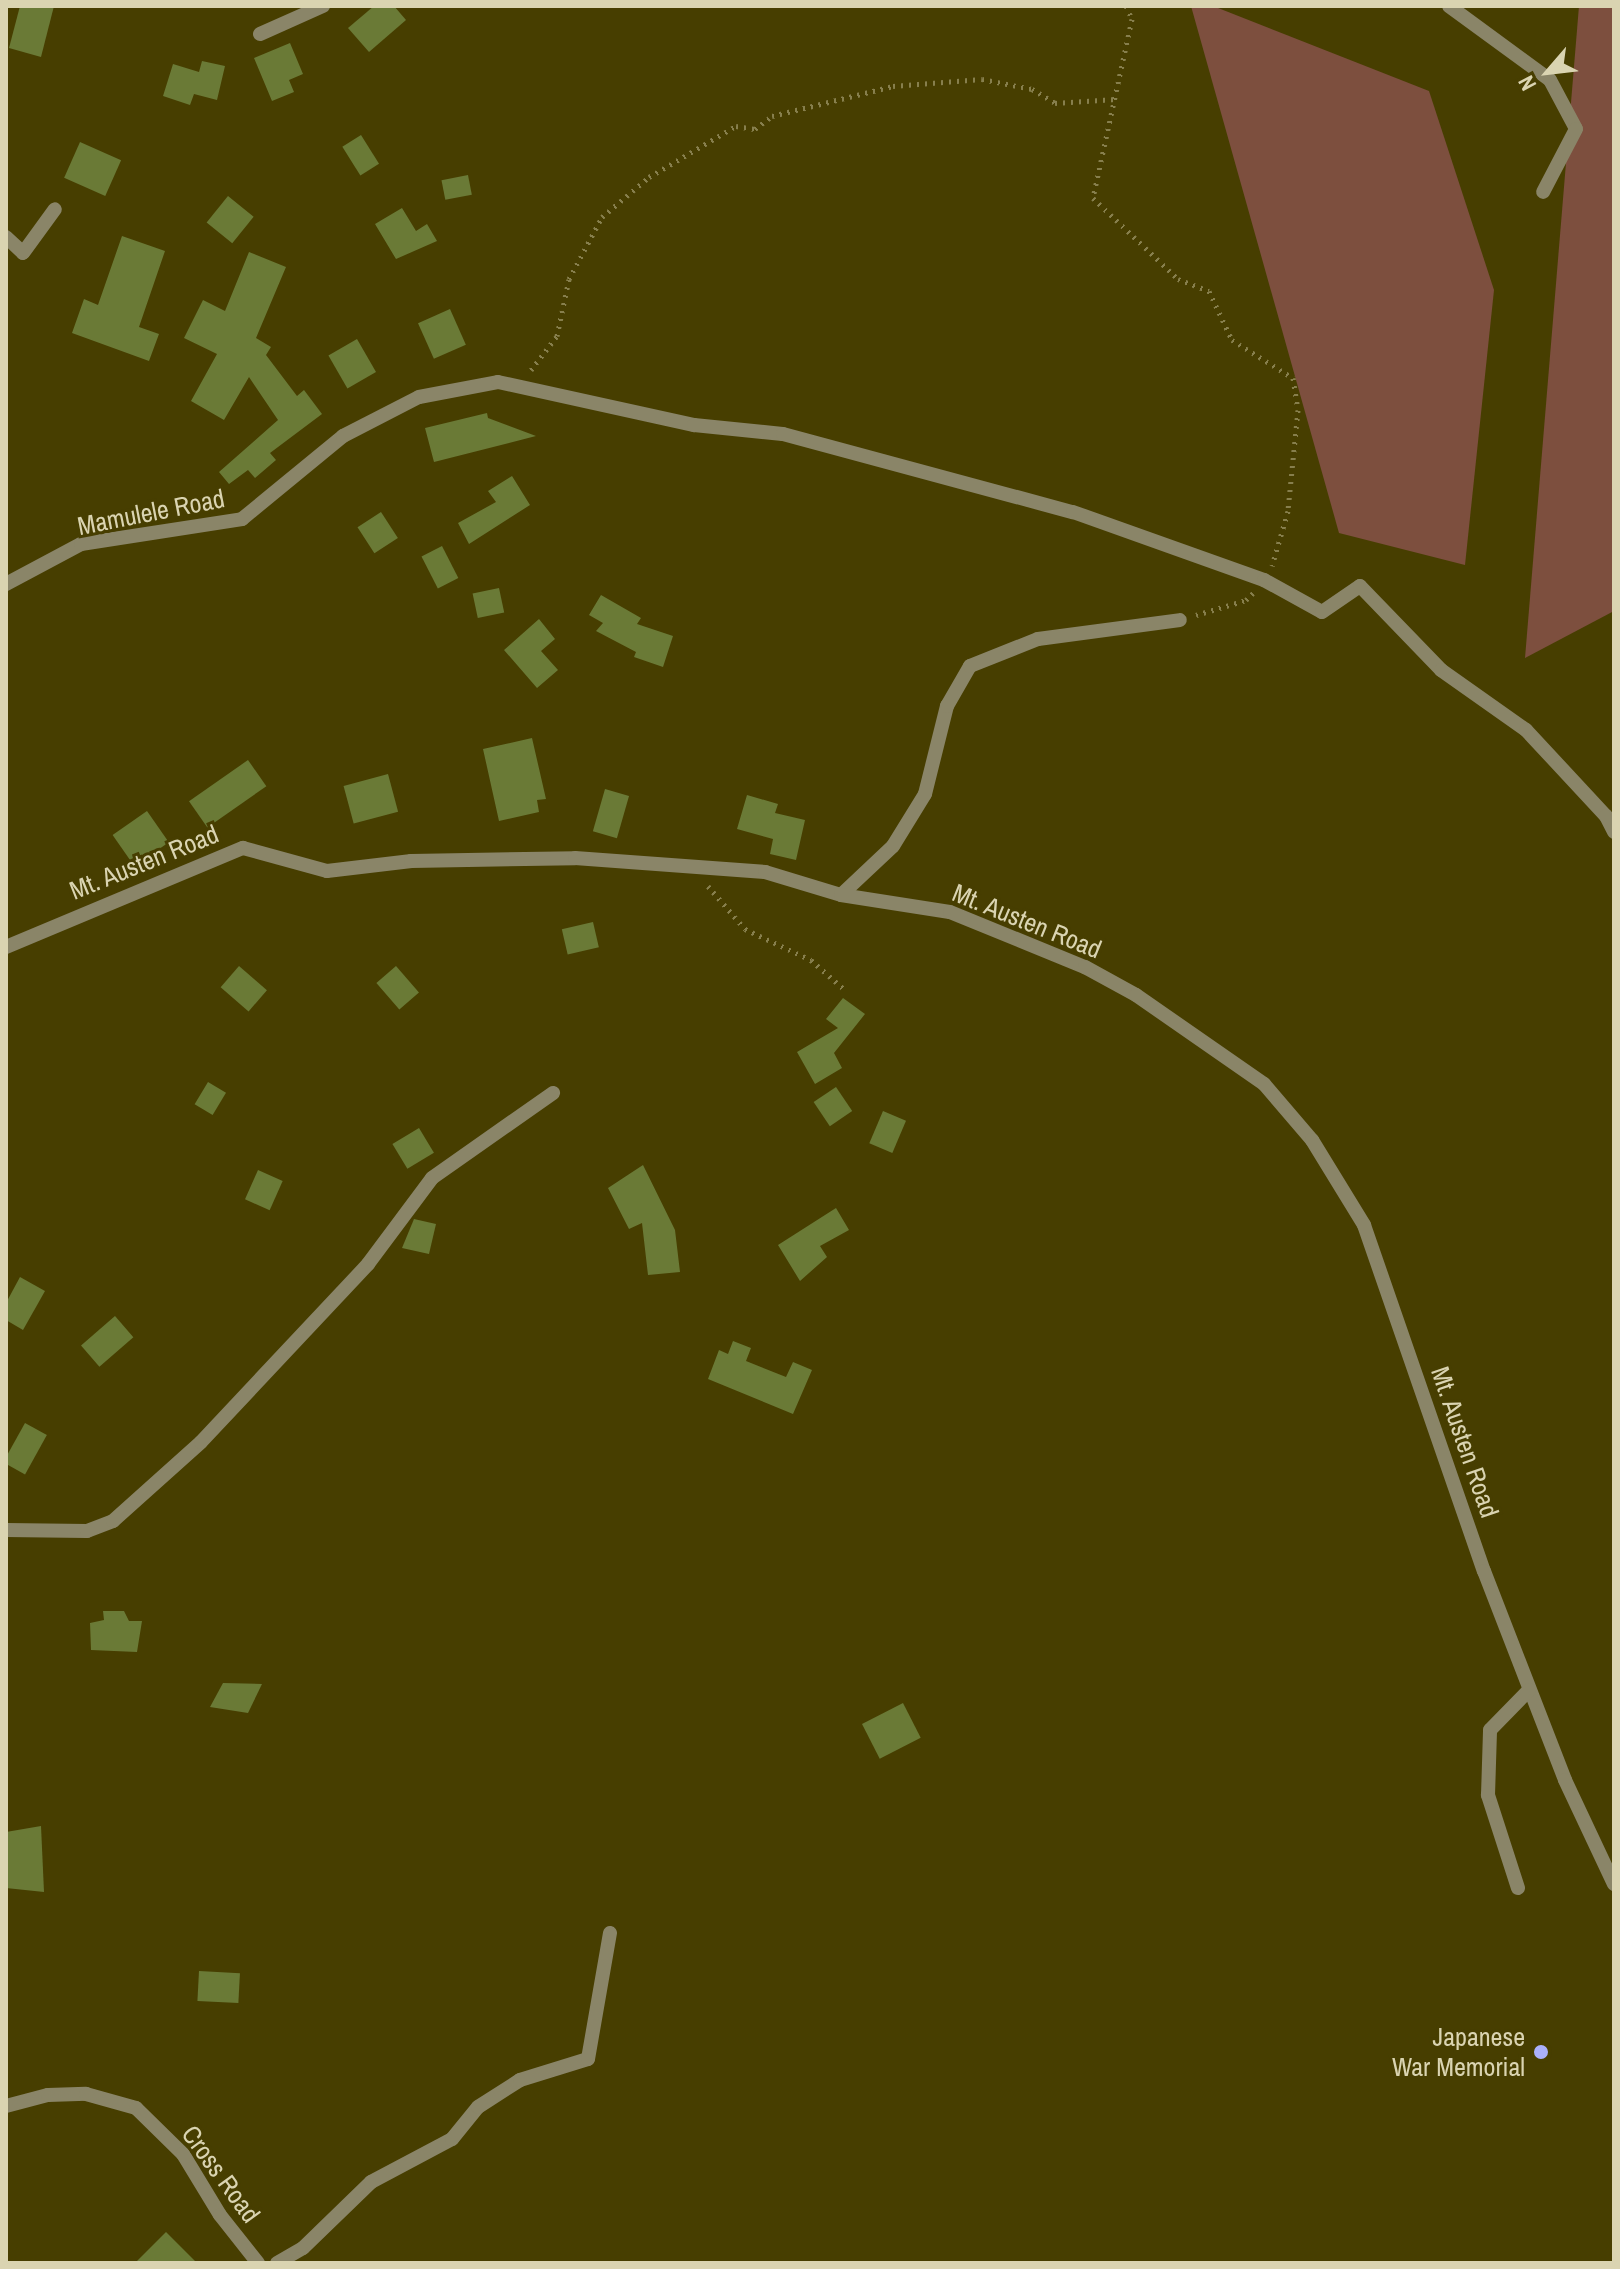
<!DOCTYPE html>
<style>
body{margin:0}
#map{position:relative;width:1620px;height:2269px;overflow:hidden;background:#473e00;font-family:"Archivo Narrow",sans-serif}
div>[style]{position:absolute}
.green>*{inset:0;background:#7d4f3e}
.building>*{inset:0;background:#6a7a36;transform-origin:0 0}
.path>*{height:5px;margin-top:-2.5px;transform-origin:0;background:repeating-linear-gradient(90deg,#877f4d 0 2px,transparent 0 8px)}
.minor>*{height:14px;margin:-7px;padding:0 7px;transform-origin:7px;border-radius:7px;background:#8a8568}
.dots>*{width:22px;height:22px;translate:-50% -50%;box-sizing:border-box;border:4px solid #473e00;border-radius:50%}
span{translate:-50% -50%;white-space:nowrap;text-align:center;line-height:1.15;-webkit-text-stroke:6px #473e00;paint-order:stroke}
.street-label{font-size:26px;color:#dad4b1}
.poi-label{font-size:26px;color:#dad4b1}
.right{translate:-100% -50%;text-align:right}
.frame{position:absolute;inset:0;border:8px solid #dad4b1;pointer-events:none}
.north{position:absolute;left:1508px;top:32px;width:80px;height:80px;-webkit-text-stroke:6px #473e00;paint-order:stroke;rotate:242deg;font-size:22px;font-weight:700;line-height:32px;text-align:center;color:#dad4b1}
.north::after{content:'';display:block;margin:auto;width:28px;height:36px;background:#dad4b1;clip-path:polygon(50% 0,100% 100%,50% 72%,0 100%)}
</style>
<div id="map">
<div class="green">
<div style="clip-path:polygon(1191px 6px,1213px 6px,1429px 91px,1494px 290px,1465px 565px,1339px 533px)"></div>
<div style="clip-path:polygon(1579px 6px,1614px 6px,1614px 611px,1525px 658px)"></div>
</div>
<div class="building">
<div style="clip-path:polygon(20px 6px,54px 6px,41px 57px,9px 48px)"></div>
<div style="clip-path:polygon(374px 6px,394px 6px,406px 20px,369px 52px,348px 28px)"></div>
<div style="clip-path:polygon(290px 43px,303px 74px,289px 80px,294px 92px,272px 101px,254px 58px)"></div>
<div style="clip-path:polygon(202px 61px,225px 66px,217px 100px,194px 94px,190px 105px,163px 96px,173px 64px,199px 72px)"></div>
<div style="left:361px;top:135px;width:34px;height:22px;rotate:58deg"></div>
<div style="left:80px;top:142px;width:45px;height:39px;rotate:24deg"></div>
<div style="left:468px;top:175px;width:20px;height:27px;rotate:79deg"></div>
<div style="left:228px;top:196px;width:33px;height:34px;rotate:39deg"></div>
<div style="clip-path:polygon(402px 208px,416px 231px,427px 224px,437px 241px,396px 259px,375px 224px)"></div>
<div style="clip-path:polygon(122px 236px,165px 251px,139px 327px,159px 334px,149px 361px,72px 333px,84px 299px,98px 305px)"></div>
<div style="clip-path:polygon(249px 252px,286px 267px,256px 338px,271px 347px,266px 355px,297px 396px,304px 390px,322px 414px,270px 453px,276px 460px,255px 478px,248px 470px,229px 484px,219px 472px,278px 420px,249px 377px,224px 420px,191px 401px,217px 354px,184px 338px,203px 300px,225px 311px)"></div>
<div style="left:450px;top:309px;width:39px;height:35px;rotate:66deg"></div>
<div style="left:357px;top:339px;width:38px;height:33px;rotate:60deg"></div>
<div style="clip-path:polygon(487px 413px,488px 418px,536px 436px,434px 462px,425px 428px)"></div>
<div style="clip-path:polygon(512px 476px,530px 505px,469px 544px,458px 523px,496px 502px,488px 491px)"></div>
<div style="left:381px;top:512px;width:31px;height:28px;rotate:57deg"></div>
<div style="left:442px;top:546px;width:36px;height:23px;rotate:63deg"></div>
<div style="left:499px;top:588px;width:25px;height:27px;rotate:78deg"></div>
<div style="clip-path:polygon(601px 595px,641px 618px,637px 624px,673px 636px,663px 667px,634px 657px,636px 652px,596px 631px,603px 623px,589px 615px)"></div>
<div style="clip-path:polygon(539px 619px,555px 639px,541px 651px,558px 670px,537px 688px,504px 650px)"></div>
<div style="clip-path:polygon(532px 738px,546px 799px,537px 800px,539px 812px,499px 821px,483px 749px)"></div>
<div style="left:248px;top:760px;width:32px;height:72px;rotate:55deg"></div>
<div style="left:388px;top:774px;width:39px;height:46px;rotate:75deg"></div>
<div style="left:605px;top:789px;width:25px;height:44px;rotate:16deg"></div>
<div style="clip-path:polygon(747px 795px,778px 804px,775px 813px,805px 820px,796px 860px,770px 854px,773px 839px,737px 829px)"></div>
<div style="left:147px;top:811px;width:38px;height:42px;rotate:55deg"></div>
<div style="left:593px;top:922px;width:26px;height:32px;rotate:77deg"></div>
<div style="left:239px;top:966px;width:37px;height:28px;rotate:41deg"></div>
<div style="left:396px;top:966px;width:35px;height:26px;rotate:49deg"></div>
<div style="clip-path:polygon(843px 998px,865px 1014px,834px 1053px,842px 1068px,815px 1084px,797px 1052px,838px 1028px,826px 1019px)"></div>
<div style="left:208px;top:1082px;width:21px;height:26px;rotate:31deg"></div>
<div style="left:836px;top:1087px;width:29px;height:27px;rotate:56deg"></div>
<div style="left:883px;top:1111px;width:25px;height:35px;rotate:23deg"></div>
<div style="left:419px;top:1128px;width:29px;height:31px;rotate:59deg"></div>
<div style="clip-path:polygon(643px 1165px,675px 1230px,680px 1272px,648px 1275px,642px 1223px,629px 1229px,608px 1188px)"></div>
<div style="left:258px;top:1170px;width:27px;height:32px;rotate:24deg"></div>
<div style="clip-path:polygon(836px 1208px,849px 1230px,820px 1246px,827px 1257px,800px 1281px,778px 1245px)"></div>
<div style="clip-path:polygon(414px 1219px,436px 1224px,429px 1254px,402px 1248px)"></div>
<div style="clip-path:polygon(20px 1277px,45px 1291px,23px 1330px,6px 1320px,6px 1303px)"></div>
<div style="left:115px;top:1316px;width:28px;height:45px;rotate:49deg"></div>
<div style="clip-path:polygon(733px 1341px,751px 1348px,746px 1361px,786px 1377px,793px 1362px,812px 1370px,793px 1414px,708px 1379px,719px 1350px,728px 1354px)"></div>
<div style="left:25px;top:1423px;width:25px;height:45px;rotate:29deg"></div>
<div style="clip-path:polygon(103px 1611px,124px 1611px,129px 1621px,142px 1621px,137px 1652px,91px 1650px,90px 1623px,104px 1620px)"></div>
<div style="clip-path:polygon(223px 1683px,262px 1684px,248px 1713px,210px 1707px)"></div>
<div style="left:903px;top:1703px;width:39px;height:46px;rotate:63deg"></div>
<div style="clip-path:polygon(41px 1826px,44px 1892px,6px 1888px,6px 1832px)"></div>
<div style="left:199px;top:1971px;width:41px;height:30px;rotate:3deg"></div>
<div style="clip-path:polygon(166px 2232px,197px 2263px,135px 2263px)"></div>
</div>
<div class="path">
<div style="left:1126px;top:6px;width:14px;rotate:65deg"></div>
<div style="left:1132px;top:19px;width:183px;rotate:102.3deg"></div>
<div style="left:1093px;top:198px;width:117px;rotate:43.6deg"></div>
<div style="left:1178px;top:279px;width:33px;rotate:21deg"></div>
<div style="left:1209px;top:291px;width:54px;rotate:64.9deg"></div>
<div style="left:1232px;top:340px;width:72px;rotate:31.9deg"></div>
<div style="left:1293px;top:378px;width:32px;rotate:81deg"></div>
<div style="left:1298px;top:410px;width:101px;rotate:95.7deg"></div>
<div style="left:1288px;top:511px;width:57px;rotate:106.2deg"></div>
<div style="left:531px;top:370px;width:43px;rotate:-52.6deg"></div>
<div style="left:557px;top:336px;width:58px;rotate:-78.1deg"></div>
<div style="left:569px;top:279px;width:70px;rotate:-62deg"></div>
<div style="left:602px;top:217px;width:62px;rotate:-40.4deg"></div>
<div style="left:649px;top:177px;width:101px;rotate:-30.4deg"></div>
<div style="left:736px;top:126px;width:19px;rotate:9deg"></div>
<div style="left:755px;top:129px;width:21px;rotate:-37deg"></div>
<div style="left:772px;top:116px;width:125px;rotate:-13.9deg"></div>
<div style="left:893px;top:86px;width:89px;rotate:-4.5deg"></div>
<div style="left:982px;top:79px;width:51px;rotate:11.3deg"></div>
<div style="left:1032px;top:89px;width:27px;rotate:31deg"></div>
<div style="left:1055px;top:103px;width:61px;rotate:-3.8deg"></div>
<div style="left:1196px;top:615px;width:52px;rotate:-16.7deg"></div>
<div style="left:1246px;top:600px;width:10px;rotate:-45deg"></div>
<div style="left:708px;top:886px;width:57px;rotate:49.3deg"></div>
<div style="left:745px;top:929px;width:73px;rotate:25.2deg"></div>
<div style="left:811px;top:960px;width:44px;rotate:41.3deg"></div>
</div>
<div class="minor">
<div style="left:1449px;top:6px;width:125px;rotate:36.2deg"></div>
<div style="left:1550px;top:80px;width:55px;rotate:62deg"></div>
<div style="left:1576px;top:129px;width:71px;rotate:117.6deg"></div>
<div style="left:260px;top:34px;width:69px;rotate:-24deg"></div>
<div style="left:6px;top:237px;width:23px;rotate:43deg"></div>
<div style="left:23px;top:253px;width:54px;rotate:-54deg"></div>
<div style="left:6px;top:584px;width:85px;rotate:-28.1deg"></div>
<div style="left:81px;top:544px;width:163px;rotate:-8.8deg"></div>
<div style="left:242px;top:519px;width:131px;rotate:-39.4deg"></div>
<div style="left:343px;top:436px;width:85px;rotate:-27.2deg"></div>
<div style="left:419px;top:397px;width:80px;rotate:-10.8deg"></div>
<div style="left:498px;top:382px;width:201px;rotate:12.4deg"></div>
<div style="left:694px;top:425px;width:89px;rotate:5.8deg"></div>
<div style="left:783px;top:434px;width:300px;rotate:15.1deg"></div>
<div style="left:1073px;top:512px;width:203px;rotate:19.6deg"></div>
<div style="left:1264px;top:580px;width:66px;rotate:28.9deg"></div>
<div style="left:1322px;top:612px;width:46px;rotate:-34.4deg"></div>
<div style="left:1360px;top:586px;width:117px;rotate:46deg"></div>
<div style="left:1441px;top:670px;width:104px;rotate:35.2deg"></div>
<div style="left:1526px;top:730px;width:117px;rotate:47.1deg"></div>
<div style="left:1606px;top:816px;width:18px;rotate:63deg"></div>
<div style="left:841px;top:895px;width:71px;rotate:-43.3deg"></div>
<div style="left:893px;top:846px;width:61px;rotate:-58.4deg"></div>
<div style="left:925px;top:794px;width:91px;rotate:-76deg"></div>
<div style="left:947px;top:706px;width:46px;rotate:-60.1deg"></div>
<div style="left:970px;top:666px;width:73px;rotate:-21.7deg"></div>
<div style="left:1038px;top:639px;width:143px;rotate:-7.6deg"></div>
<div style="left:6px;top:947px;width:257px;rotate:-22.7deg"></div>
<div style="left:243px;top:848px;width:87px;rotate:15.3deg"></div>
<div style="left:327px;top:871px;width:85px;rotate:-6.8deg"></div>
<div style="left:411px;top:861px;width:164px;rotate:-1deg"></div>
<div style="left:575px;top:858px;width:191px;rotate:4.2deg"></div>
<div style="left:765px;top:872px;width:79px;rotate:16.8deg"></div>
<div style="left:841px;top:895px;width:110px;rotate:8.9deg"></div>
<div style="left:950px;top:912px;width:146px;rotate:22.2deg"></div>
<div style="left:1085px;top:967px;width:58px;rotate:28.8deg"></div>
<div style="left:1136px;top:995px;width:156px;rotate:34.8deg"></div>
<div style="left:1264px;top:1084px;width:74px;rotate:49.4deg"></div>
<div style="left:1312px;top:1140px;width:100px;rotate:58.5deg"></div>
<div style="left:1364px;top:1225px;width:366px;rotate:70.9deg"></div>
<div style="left:1484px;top:1571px;width:224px;rotate:68.8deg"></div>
<div style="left:1565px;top:1780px;width:115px;rotate:64.8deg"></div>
<div style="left:6px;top:1530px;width:81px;rotate:0.7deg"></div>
<div style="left:87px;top:1531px;width:28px;rotate:-21deg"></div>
<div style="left:113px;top:1521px;width:118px;rotate:-41.9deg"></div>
<div style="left:201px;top:1442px;width:244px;rotate:-46.8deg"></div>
<div style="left:368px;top:1264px;width:107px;rotate:-53.3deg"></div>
<div style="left:432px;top:1178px;width:148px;rotate:-35.1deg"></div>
<div style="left:1518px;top:1888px;width:98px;rotate:-107.9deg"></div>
<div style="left:1488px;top:1795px;width:65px;rotate:-88.2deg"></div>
<div style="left:1490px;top:1730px;width:56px;rotate:-45.7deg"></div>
<div style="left:6px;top:2106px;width:43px;rotate:-14.7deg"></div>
<div style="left:48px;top:2095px;width:38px;rotate:-2deg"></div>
<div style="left:86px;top:2094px;width:52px;rotate:15.6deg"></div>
<div style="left:136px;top:2108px;width:66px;rotate:44.4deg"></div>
<div style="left:183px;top:2154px;width:71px;rotate:58.8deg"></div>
<div style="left:220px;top:2215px;width:61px;rotate:51.6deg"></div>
<div style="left:277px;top:2263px;width:30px;rotate:-30deg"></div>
<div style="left:303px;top:2248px;width:95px;rotate:-44.1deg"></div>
<div style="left:371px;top:2182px;width:92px;rotate:-28deg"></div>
<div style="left:452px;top:2139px;width:41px;rotate:-50.9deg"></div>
<div style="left:478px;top:2107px;width:50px;rotate:-32.7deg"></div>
<div style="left:520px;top:2080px;width:71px;rotate:-17.2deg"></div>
<div style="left:588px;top:2059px;width:128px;rotate:-80.1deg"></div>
</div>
<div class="dots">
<div style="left:1541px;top:2052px;background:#aab0fb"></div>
</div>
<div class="street-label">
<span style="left:151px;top:512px;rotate:-11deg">Mamulele Road</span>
<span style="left:144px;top:862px;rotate:-22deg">Mt. Austen Road</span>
<span style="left:1027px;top:921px;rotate:22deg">Mt. Austen Road</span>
<span style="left:1465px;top:1442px;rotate:71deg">Mt. Austen Road</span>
<span style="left:221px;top:2174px;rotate:54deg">Cross Road</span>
</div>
<div class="poi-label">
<span class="right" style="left:1525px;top:2052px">Japanese<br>War Memorial</span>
</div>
<div class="frame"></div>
<div class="north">N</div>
</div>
